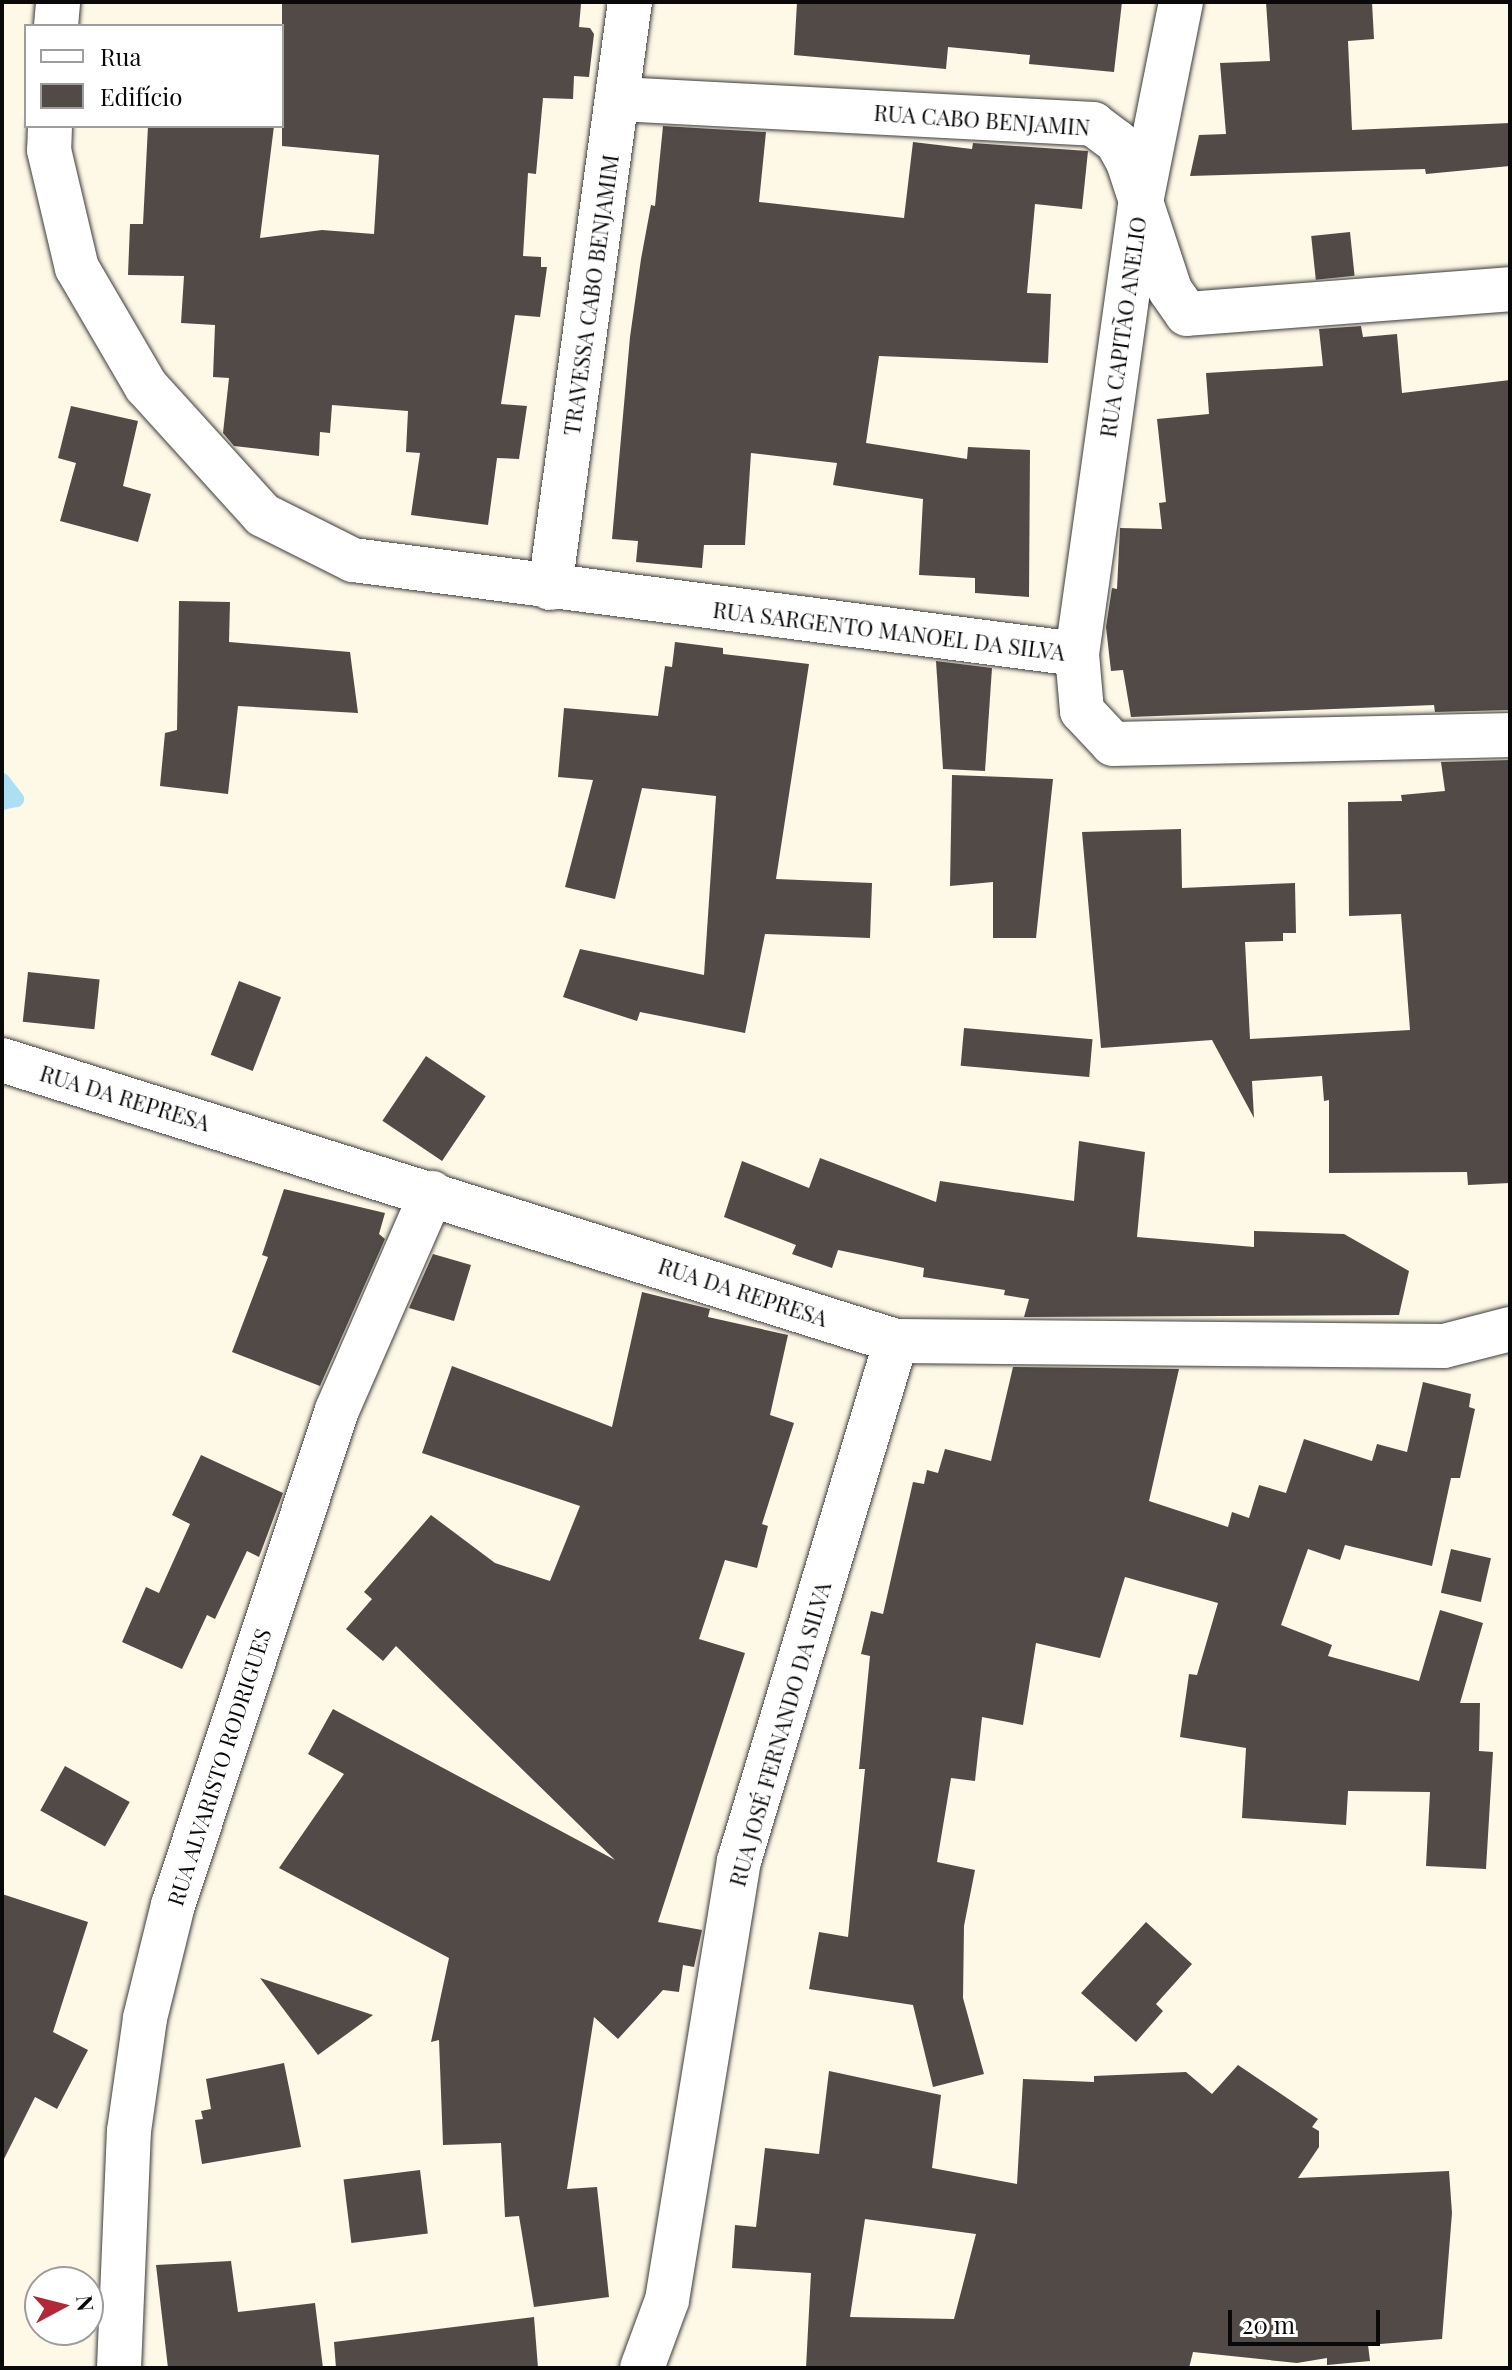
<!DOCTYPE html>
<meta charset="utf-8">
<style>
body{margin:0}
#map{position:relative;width:1512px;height:2370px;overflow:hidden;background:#fef8e6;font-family:"Playfair Display",serif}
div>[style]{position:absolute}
.stream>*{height:16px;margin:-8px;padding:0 8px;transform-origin:8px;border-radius:8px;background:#addff4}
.building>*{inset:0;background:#524a46;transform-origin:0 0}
.roads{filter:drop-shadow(0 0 2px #3c3c3c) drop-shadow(0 0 2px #3c3c3c)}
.minor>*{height:44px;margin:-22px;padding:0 22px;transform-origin:22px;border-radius:22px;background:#fff}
span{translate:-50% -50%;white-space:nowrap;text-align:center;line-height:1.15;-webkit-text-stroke:8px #fff;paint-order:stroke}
.street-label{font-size:22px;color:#090909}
.frame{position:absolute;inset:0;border:4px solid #090909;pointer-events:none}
.legend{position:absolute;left:24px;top:24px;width:260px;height:104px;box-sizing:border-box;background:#fff;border:2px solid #9d9d9d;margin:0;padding:10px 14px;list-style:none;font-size:24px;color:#090909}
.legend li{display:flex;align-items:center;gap:16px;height:40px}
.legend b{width:40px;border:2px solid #9d9d9d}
.north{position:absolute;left:24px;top:2266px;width:80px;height:80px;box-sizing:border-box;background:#fff;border:2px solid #9d9d9d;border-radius:50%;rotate:83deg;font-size:22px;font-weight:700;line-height:32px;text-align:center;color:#090909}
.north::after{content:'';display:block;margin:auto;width:28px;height:36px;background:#b42739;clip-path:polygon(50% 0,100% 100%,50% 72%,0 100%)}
.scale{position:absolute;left:1228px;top:2310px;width:152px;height:36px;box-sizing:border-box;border:4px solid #090909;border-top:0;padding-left:10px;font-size:24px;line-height:28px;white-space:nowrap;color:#090909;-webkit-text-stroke:6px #fff;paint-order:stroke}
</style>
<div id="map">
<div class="stream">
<div style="left:2px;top:781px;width:23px;rotate:52deg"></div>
<div style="left:16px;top:799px;width:14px;rotate:168deg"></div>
</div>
<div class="building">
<div style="clip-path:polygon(282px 2px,581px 4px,579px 27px,590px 28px,594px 34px,589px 77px,574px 76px,573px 99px,543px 98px,536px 174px,528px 173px,523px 256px,541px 257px,541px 267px,547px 267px,540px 317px,515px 315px,501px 404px,527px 406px,519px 459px,497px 458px,488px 525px,411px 515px,420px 453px,406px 452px,408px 411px,332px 405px,330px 433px,320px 432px,319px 456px,234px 446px,223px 433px,229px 378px,213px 377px,215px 325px,181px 323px,184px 276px,128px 275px,130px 224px,143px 224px,148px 126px,274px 126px,260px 238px,322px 230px,374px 234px,379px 155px,282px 146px)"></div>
<div style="clip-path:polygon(797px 2px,1122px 2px,1114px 72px,1029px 64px,1030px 55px,948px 47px,946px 69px,794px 55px)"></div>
<div style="clip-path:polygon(1266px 2px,1372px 2px,1374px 39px,1348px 41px,1352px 130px,1510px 123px,1510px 166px,1426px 174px,1425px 169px,1190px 176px,1199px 135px,1226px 134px,1220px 63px,1270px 61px)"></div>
<div style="clip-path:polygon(663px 126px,766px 132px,759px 202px,904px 218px,913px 142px,972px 149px,973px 143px,1088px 151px,1082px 209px,1035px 204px,1027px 293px,1051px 294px,1048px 363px,879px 356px,866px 443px,967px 459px,968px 447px,1030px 450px,1029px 597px,975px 593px,975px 578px,919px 575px,923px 499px,833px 485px,837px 463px,751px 453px,745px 545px,704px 545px,702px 568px,636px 562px,638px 541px,612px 539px,630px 337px,641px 259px,651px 205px,655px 206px)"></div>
<div style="left:1350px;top:232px;width:44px;height:39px;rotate:84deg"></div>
<div style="clip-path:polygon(1361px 326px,1363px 337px,1397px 334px,1402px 393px,1510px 380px,1510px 710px,1435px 712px,1434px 705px,1131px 717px,1123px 670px,1111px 671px,1106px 627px,1112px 588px,1117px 589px,1120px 528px,1162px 529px,1159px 503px,1166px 502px,1157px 419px,1209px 414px,1206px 373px,1323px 366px,1319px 329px)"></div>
<div style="clip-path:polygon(71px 406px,138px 421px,123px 486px,151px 494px,138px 542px,60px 521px,76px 463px,58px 458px)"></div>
<div style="clip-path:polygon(179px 601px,230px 602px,229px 642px,350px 652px,358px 713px,238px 706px,228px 794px,160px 786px,165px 733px,177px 730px)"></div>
<div style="clip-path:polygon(675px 642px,723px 648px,723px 654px,809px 664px,776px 879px,872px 883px,870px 938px,765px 934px,745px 1033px,640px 1012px,637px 1021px,563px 997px,580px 949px,704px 975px,716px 796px,642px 788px,615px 899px,565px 887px,593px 780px,558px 777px,564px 708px,658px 716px,665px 666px,672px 667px)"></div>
<div style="clip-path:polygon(936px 661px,992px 668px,985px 771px,943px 769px)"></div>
<div style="clip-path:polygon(1510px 760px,1510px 1183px,1468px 1185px,1467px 1172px,1329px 1173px,1329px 1100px,1324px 1101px,1322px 1076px,1252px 1081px,1254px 1118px,1212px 1040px,1101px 1048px,1082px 832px,1181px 829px,1182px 888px,1295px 883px,1296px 933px,1283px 933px,1283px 941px,1245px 942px,1250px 1039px,1410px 1030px,1401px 914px,1349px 916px,1348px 802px,1402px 801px,1401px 795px,1445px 791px,1441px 762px)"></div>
<div style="clip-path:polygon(952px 775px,1053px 779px,1036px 938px,993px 938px,993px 882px,950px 886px)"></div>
<div style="left:28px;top:972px;width:72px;height:50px;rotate:6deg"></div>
<div style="left:239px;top:981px;width:45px;height:79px;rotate:21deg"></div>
<div style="left:964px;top:1028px;width:129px;height:38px;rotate:5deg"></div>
<div style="left:426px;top:1056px;width:72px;height:78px;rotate:34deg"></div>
<div style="clip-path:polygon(1079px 1141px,1145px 1152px,1137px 1237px,1254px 1247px,1254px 1231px,1344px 1234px,1409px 1271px,1399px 1315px,1024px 1317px,1029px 1299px,1004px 1295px,1005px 1290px,923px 1277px,924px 1268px,838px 1250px,832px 1268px,792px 1254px,796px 1245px,724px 1217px,742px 1161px,809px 1188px,820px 1158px,936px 1202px,940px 1181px,1074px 1201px)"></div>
<div style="clip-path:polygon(284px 1189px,385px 1213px,379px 1234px,385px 1239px,320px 1386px,232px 1352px,268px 1257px,262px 1255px)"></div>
<div style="clip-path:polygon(433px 1254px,471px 1265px,454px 1321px,409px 1308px)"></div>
<div style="clip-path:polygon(642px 1292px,710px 1309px,708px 1317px,788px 1335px,770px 1415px,794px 1423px,762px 1524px,768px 1526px,757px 1568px,725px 1560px,699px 1639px,745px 1653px,658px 1922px,702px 1930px,694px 1967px,683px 1965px,679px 1992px,663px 1990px,618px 2039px,594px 2017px,567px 2189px,597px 2187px,609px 2297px,534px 2307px,519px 2216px,505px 2217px,501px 2143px,443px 2145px,439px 2040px,431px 2042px,449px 1958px,279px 1868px,344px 1774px,308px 1754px,333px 1709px,615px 1860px,396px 1646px,383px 1661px,346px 1629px,372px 1599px,364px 1592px,431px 1515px,495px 1563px,550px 1581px,580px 1506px,422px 1453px,452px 1366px,612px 1427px)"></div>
<div style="clip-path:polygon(1013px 1367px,1179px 1369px,1149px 1501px,1228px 1527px,1232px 1512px,1249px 1518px,1259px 1485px,1286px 1493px,1304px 1439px,1372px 1461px,1377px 1444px,1407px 1452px,1423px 1382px,1471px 1394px,1469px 1407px,1475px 1409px,1460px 1478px,1451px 1478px,1432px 1566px,1345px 1545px,1340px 1560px,1308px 1549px,1281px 1625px,1332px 1645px,1328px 1656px,1419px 1681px,1440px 1610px,1483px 1623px,1460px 1703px,1480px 1703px,1479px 1751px,1493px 1752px,1486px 1869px,1426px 1866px,1430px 1792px,1348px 1791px,1346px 1825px,1242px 1818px,1246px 1748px,1180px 1737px,1189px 1674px,1197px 1675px,1218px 1603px,1125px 1577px,1100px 1658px,1036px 1643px,1023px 1725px,982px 1717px,975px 1781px,951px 1778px,937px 1862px,975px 1870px,964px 1926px,963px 1998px,984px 2074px,933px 2087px,913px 2005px,809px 1989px,819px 1932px,848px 1937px,865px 1769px,859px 1769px,870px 1656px,861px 1654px,871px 1611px,883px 1614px,913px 1482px,924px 1484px,927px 1470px,938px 1473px,945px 1449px,991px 1461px)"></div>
<div style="clip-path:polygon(201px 1455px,283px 1493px,259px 1557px,247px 1551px,215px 1619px,207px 1615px,182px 1669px,122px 1642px,146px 1587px,159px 1593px,190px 1524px,172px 1515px)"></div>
<div style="left:1451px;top:1549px;width:41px;height:45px;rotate:13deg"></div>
<div style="left:65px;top:1766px;width:74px;height:51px;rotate:29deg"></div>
<div style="clip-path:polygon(2px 1894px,88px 1922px,53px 2032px,88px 2050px,57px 2109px,35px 2097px,2px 2163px)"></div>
<div style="clip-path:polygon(1146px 1922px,1192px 1964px,1156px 2004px,1163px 2011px,1136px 2042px,1081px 1993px)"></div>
<div style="clip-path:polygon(260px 1978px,373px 2015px,318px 2055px)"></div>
<div style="clip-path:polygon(284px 2063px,301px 2147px,202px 2164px,195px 2120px,203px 2119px,201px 2111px,211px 2109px,206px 2079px)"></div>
<div style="clip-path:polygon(evenodd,1238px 2065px,1318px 2119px,1312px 2127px,1319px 2131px,1319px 2147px,1298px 2178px,1449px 2171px,1452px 2213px,1442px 2339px,1368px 2345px,1370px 2361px,1327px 2365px,1327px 2358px,1297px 2363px,1193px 2352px,1189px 2368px,806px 2368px,811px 2273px,732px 2268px,735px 2225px,756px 2227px,765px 2148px,819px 2154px,829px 2071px,941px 2095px,932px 2168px,1017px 2184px,1023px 2079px,1094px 2082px,1094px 2076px,1186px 2072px,1212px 2094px,1238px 2065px,865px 2219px,976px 2234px,954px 2319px,850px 2317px,865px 2219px)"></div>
<div style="left:420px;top:2170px;width:64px;height:77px;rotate:83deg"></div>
<div style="clip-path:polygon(231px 2261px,238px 2312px,315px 2303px,323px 2368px,168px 2368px,156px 2265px)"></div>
<div style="clip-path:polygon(534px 2317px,538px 2368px,336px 2368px,334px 2342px)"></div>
</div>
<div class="roads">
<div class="minor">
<div style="left:56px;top:26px;width:24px;rotate:-85deg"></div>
<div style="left:619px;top:99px;width:475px;rotate:3deg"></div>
<div style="left:1093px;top:124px;width:30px;rotate:37deg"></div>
<div style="left:1117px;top:142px;width:23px;rotate:61deg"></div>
<div style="left:1128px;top:162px;width:135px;rotate:71.8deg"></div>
<div style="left:1170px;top:290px;width:29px;rotate:55deg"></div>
<div style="left:1187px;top:314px;width:324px;rotate:-4.4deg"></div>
<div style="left:50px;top:126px;width:24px;rotate:92deg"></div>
<div style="left:49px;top:150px;width:121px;rotate:76.7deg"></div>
<div style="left:77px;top:268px;width:137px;rotate:59.7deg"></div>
<div style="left:146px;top:386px;width:174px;rotate:47.8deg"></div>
<div style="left:263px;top:515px;width:101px;rotate:26.6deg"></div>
<div style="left:353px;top:560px;width:730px;rotate:7.4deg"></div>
<div style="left:1077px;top:654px;width:57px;rotate:85deg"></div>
<div style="left:1082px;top:711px;width:45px;rotate:46.8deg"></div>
<div style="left:1113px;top:744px;width:397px;rotate:-1.3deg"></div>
<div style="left:550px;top:588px;width:591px;rotate:-82.23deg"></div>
<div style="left:1077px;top:654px;width:451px;rotate:-82deg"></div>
<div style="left:1140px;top:207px;width:209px;rotate:-78.7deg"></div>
<div style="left:2px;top:1060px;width:937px;rotate:17.45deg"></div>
<div style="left:896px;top:1341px;width:548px;rotate:0.52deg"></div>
<div style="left:1444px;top:1346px;width:68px;rotate:-14.4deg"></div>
<div style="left:119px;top:2368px;width:237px;rotate:-87.6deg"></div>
<div style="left:129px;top:2131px;width:114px;rotate:-81.9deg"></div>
<div style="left:145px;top:2018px;width:116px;rotate:-76.1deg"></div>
<div style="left:173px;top:1905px;width:521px;rotate:-71.67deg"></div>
<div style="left:337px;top:1410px;width:237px;rotate:-66.4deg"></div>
<div style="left:642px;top:2368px;width:72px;rotate:-69.8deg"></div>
<div style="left:667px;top:2300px;width:445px;rotate:-80.7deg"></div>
<div style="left:739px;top:1861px;width:543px;rotate:-73.2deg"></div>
</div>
</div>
<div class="street-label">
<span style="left:982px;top:120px;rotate:4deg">RUA CABO BENJAMIN</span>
<span style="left:591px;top:295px;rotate:-82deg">TRAVESSA CABO BENJAMIM</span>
<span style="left:1123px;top:327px;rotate:-82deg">RUA CAPITÃO ANELIO</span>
<span style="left:889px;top:631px;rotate:7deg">RUA SARGENTO MANOEL DA SILVA</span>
<span style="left:125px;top:1098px;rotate:17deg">RUA DA REPRESA</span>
<span style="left:743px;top:1292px;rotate:18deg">RUA DA REPRESA</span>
<span style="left:780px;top:1734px;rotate:-74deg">RUA JOSÉ FERNANDO DA SILVA</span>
<span style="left:219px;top:1767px;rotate:-72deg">RUA ALVARISTO RODRIGUES</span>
</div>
<div class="frame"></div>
<ul class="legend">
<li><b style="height:10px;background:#fff"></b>Rua</li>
<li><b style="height:22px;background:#524a46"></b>Edifício</li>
</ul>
<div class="north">N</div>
<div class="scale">20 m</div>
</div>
